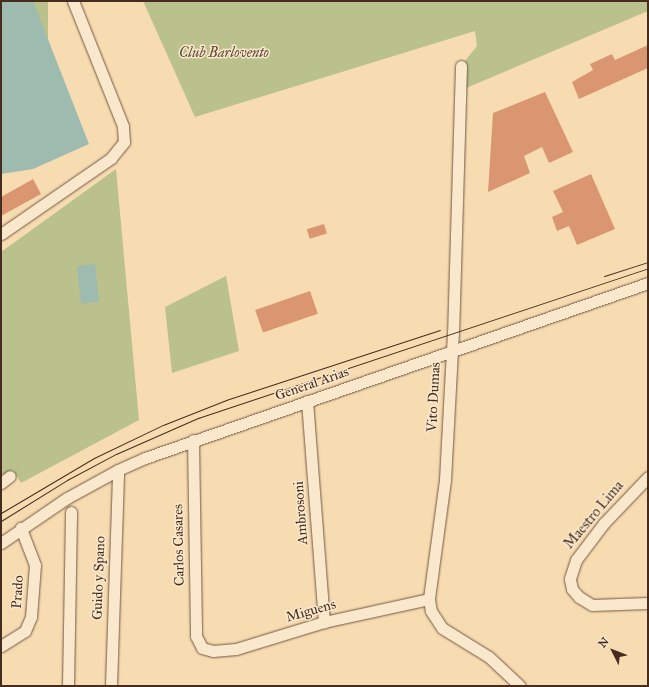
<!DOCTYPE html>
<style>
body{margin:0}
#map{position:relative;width:649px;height:687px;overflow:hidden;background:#f8dcb1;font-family:"IM FELL Great Primer",serif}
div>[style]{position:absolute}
.green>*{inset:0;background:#bac18d;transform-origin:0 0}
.water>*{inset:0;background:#9dbbaf;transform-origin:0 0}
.building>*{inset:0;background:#da9571;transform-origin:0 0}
.roads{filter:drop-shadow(0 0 1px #725844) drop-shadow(0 0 1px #725844)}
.minor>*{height:11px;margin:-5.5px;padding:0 5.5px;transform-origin:5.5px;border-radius:5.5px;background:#fae8cc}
.tram>*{height:1px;margin:-0.5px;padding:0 0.5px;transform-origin:0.5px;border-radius:0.5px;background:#462c1f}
span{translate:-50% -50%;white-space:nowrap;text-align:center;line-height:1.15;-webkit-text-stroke:3px #fae8cc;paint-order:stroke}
.park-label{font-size:14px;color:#5d4a35;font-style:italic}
.street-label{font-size:14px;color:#462c1f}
.frame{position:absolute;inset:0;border:2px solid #462c1f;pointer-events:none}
.north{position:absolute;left:593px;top:631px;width:40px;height:40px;-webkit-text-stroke:3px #fae8cc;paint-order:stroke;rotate:312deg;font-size:11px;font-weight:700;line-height:16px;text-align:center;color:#462c1f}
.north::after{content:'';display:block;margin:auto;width:14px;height:18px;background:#462c1f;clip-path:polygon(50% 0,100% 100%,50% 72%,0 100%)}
</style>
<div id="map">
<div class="green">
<div style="left:33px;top:1px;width:15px;height:154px"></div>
<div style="clip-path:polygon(143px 1px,648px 1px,648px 11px,459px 91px,461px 66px,477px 46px,475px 31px,195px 117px)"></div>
<div style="clip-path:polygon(116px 169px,139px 420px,21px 483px,13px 470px,1px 475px,1px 252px)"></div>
<div style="clip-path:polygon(226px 276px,239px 351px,172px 373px,165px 307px)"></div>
</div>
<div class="water">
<div style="clip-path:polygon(1px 1px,33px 1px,89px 144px,33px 169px,1px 174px)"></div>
<div style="left:95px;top:264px;width:38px;height:18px;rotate:84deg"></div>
</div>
<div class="building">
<div style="clip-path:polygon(648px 45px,648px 68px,579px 99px,572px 82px,593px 70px,590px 64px,612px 54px,615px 60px)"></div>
<div style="clip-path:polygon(545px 92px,573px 152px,549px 163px,542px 147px,524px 156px,530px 173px,488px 192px,493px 113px)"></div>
<div style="clip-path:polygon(591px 174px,615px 229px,577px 245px,569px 226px,557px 231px,552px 217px,563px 212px,553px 191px)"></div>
<div style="clip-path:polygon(33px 179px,41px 194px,1px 216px,1px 197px)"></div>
<div style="left:324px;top:224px;width:10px;height:18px;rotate:73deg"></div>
<div style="left:310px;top:291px;width:24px;height:58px;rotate:71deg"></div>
</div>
<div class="roads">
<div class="minor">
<div style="left:461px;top:66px;width:266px;rotate:91.7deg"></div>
<div style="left:453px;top:332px;width:148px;rotate:93.1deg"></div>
<div style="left:445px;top:480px;width:120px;rotate:97.7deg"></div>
<div style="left:429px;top:599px;width:12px;rotate:81deg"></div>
<div style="left:431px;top:611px;width:20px;rotate:57deg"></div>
<div style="left:442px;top:628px;width:55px;rotate:31.7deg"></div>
<div style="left:489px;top:657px;width:42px;rotate:43.1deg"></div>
<div style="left:1px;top:234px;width:134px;rotate:-34.6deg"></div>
<div style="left:111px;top:158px;width:21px;rotate:-51deg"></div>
<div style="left:124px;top:142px;width:16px;rotate:-94deg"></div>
<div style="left:123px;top:126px;width:135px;rotate:-111.8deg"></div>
<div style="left:307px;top:401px;width:222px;rotate:85.6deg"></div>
<div style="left:193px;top:440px;width:196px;rotate:89.1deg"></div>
<div style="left:196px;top:636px;width:13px;rotate:63deg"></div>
<div style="left:202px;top:648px;width:11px;rotate:15deg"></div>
<div style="left:213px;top:651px;width:23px;rotate:-5deg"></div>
<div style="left:236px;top:649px;width:92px;rotate:-17.1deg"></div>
<div style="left:324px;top:622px;width:107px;rotate:-12.4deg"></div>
<div style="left:648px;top:477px;width:64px;rotate:133.7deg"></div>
<div style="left:604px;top:523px;width:46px;rotate:127.1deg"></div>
<div style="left:576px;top:560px;width:20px;rotate:108deg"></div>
<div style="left:570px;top:579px;width:10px;rotate:79deg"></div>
<div style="left:572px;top:589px;width:11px;rotate:49deg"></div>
<div style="left:579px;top:597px;width:15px;rotate:32deg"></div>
<div style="left:592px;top:605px;width:56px;rotate:-2deg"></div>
<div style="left:1px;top:483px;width:11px;rotate:-38deg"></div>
<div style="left:1px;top:543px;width:80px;rotate:-34.3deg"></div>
<div style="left:67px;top:498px;width:58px;rotate:-28.8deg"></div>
<div style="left:118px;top:470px;width:30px;rotate:-24deg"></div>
<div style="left:145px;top:458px;width:533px;rotate:-19.18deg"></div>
<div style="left:1px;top:646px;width:28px;rotate:-32deg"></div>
<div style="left:25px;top:631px;width:15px;rotate:-67deg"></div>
<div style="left:31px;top:617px;width:52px;rotate:-85.6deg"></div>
<div style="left:35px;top:565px;width:40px;rotate:-111deg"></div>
<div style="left:68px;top:686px;width:174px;rotate:-89deg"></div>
<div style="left:111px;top:686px;width:216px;rotate:-88.1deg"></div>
</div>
</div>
<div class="tram">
<div style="left:604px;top:276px;width:46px;rotate:-17.7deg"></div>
<div style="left:1px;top:513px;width:108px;rotate:-30.6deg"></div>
<div style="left:94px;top:458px;width:76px;rotate:-25.6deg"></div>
<div style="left:163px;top:425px;width:68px;rotate:-21.6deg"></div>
<div style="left:226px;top:400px;width:225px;rotate:-18.1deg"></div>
<div style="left:1px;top:521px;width:78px;rotate:-31.8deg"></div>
<div style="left:67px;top:480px;width:55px;rotate:-28deg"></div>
<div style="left:116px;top:454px;width:90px;rotate:-23.7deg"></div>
<div style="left:198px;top:418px;width:474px;rotate:-18.4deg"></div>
</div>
<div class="park-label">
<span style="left:224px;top:53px">Club Barlovento</span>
</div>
<div class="street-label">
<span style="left:312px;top:384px;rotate:-19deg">General Arias</span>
<span style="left:434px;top:397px;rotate:-87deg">Vito Dumas</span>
<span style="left:301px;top:513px;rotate:-94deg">Ambrosoni</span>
<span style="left:594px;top:515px;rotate:-50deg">Maestro Lima</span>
<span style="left:179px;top:545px;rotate:-91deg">Carlos Casares</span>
<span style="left:99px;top:578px;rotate:-88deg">Guido y Spano</span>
<span style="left:18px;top:592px;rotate:-86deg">Prado</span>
<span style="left:311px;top:611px;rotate:-16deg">Miguens</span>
</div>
<div class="frame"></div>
<div class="north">N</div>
</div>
